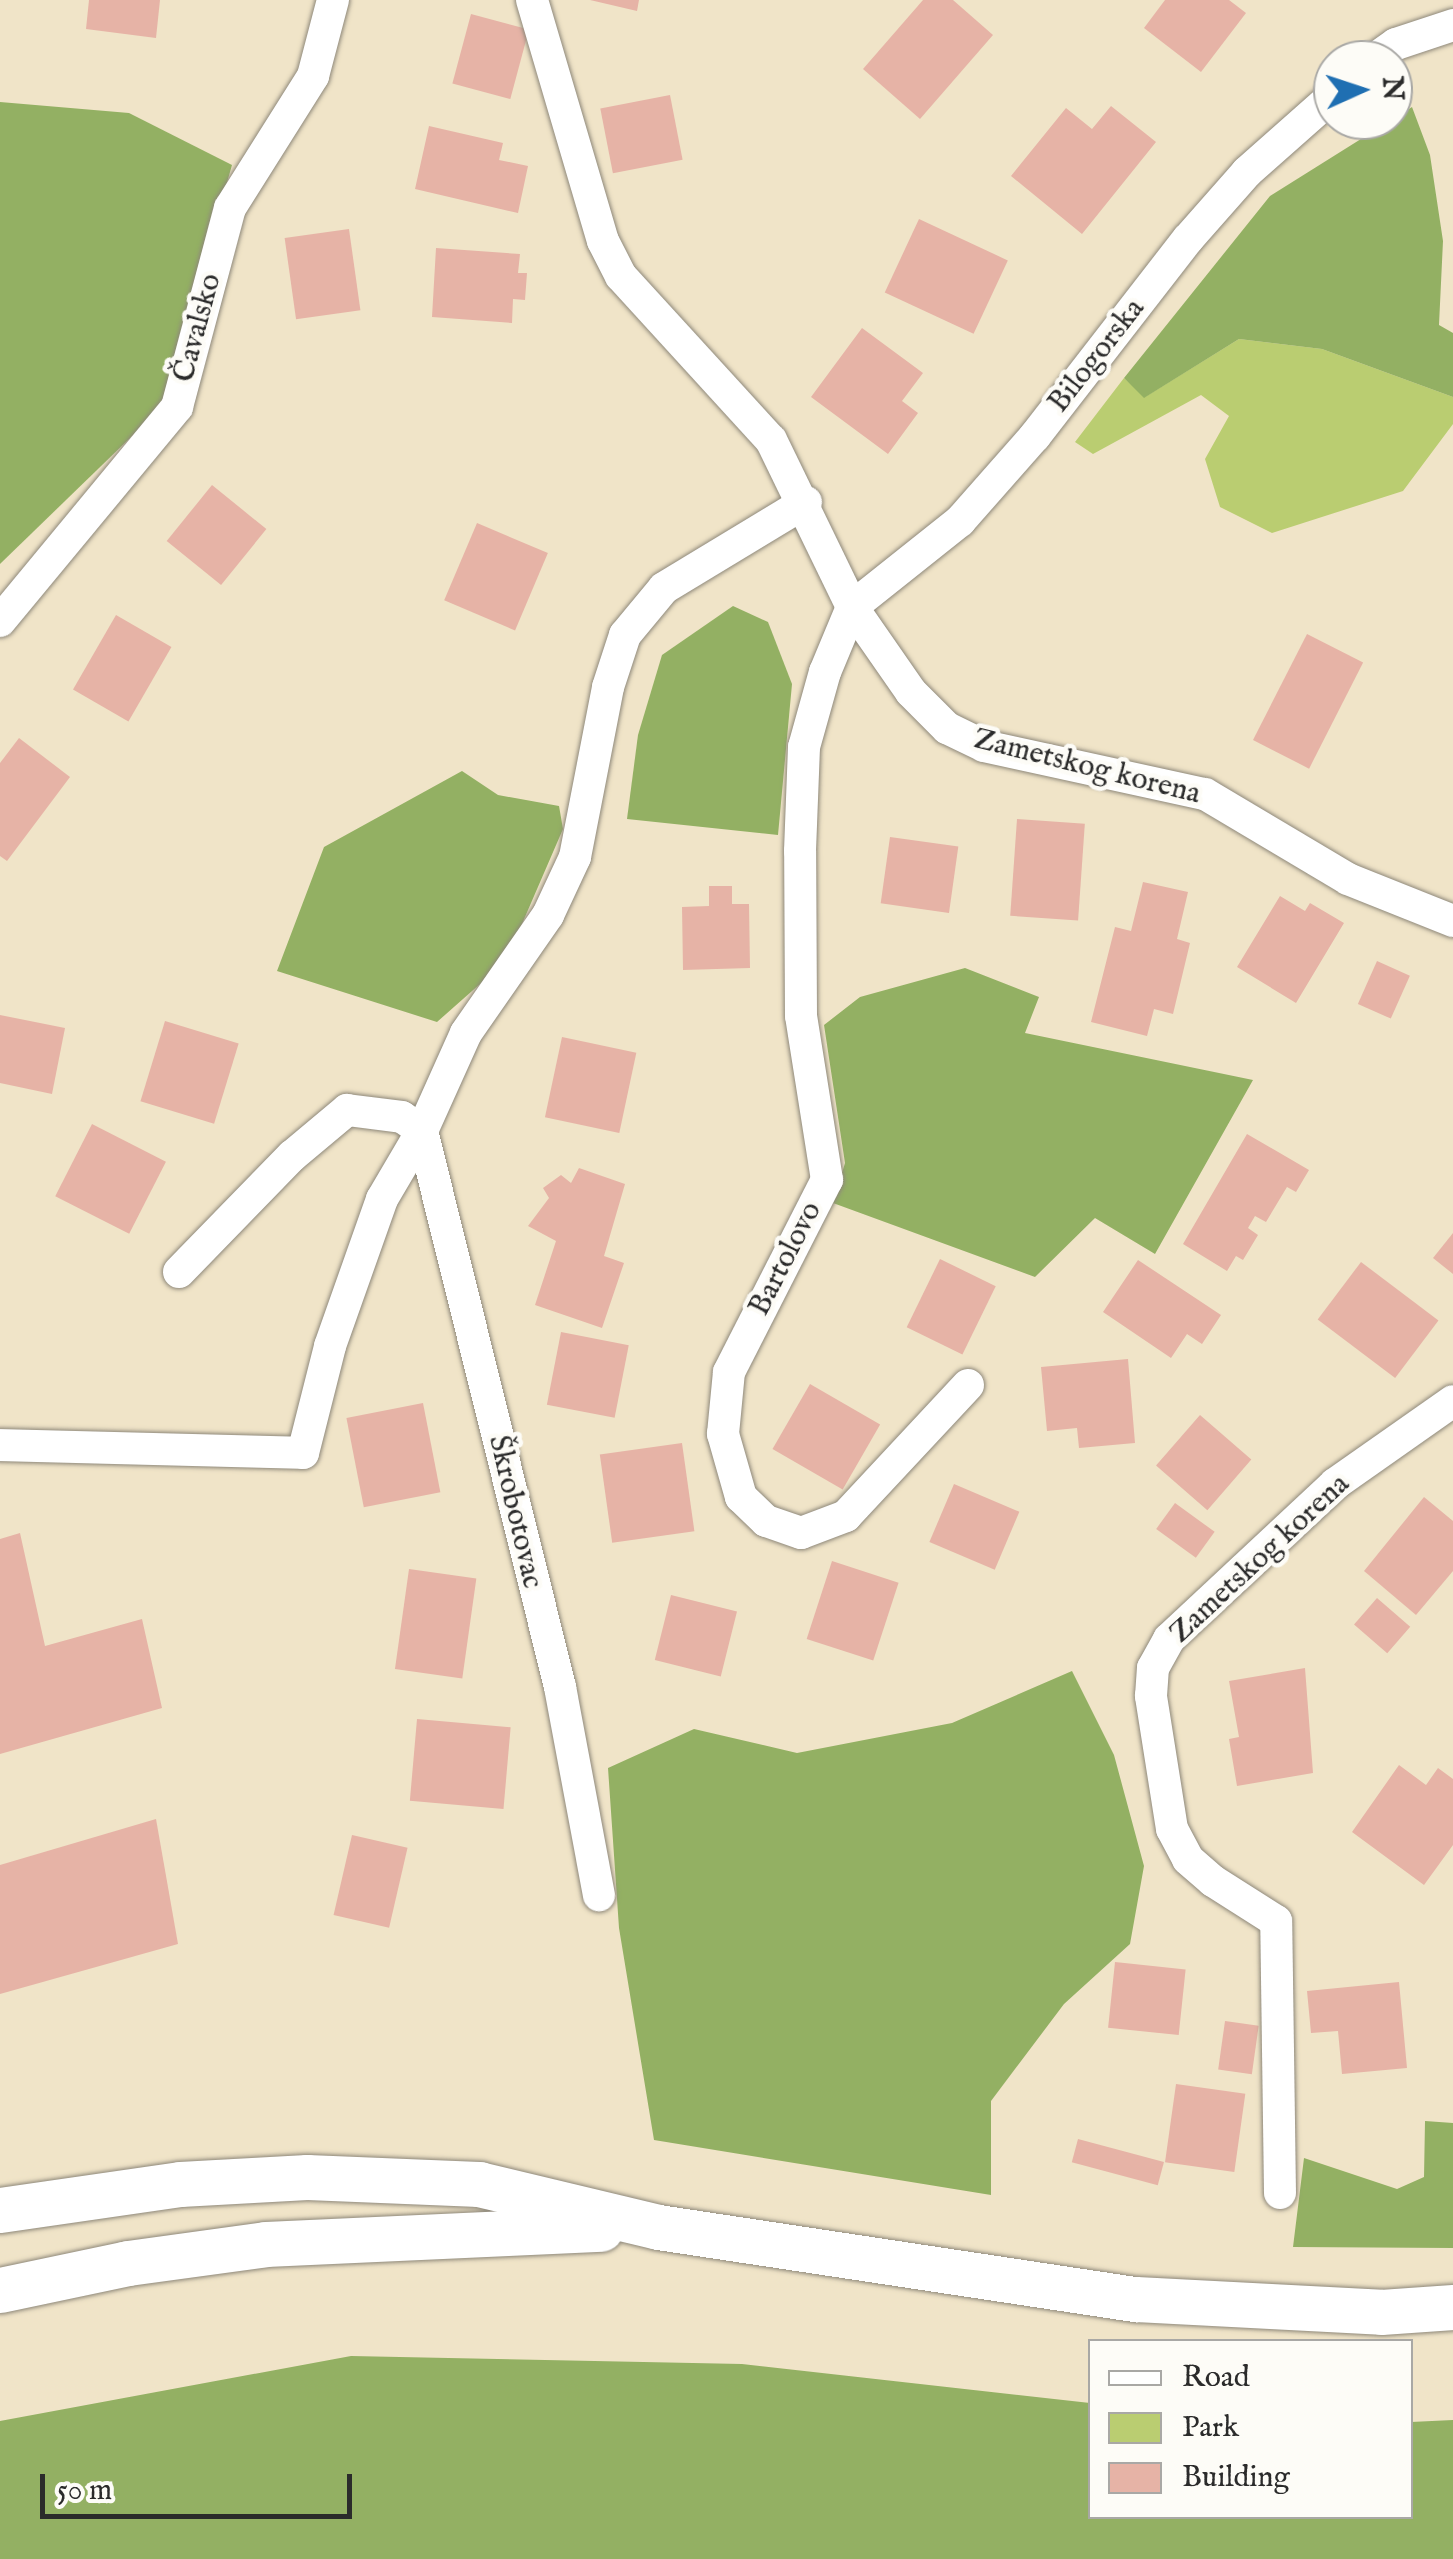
<!DOCTYPE html>
<meta charset="utf-8">
<style>
body{margin:0}
#map{position:relative;width:1453px;height:2559px;overflow:hidden;background:#f0e4c8;font-family:"IM FELL English",serif}
div>[style]{position:absolute}
.green>*{inset:0;background:#bacd71}
.forest>*{inset:0;background:#93b063}
.building>*{inset:0;background:#e6b3a6;transform-origin:0 0}
.roads{filter:drop-shadow(0 0 2px #8e887a) drop-shadow(0 0 2px #8e887a)}
.street>*{height:32px;margin:-16px;padding:0 16px;transform-origin:16px;border-radius:16px;background:#fff}
.secondary>*{height:45px;margin:-22.5px;padding:0 22.5px;transform-origin:22.5px;border-radius:22.5px;background:#fff}
span{translate:-50% -50%;white-space:nowrap;text-align:center;line-height:1.15;-webkit-text-stroke:9px #fdfcf7;paint-order:stroke}
.street-label{font-size:30px;color:#2b2b2b}
.legend{position:absolute;left:1088px;top:2339px;width:325px;height:180px;box-sizing:border-box;background:#fdfcf7;border:2px solid #a9a8a5;margin:0;padding:12px 18px;list-style:none;font-size:30px;color:#2b2b2b}
.legend li{display:flex;align-items:center;gap:20px;height:50px}
.legend b{width:50px;border:2px solid #a9a8a5}
.north{position:absolute;left:1313px;top:40px;width:100px;height:100px;box-sizing:border-box;background:#fdfcf7;border:2px solid #a9a8a5;border-radius:50%;rotate:87deg;font-size:28px;font-weight:700;line-height:40px;text-align:center;color:#2b2b2b}
.north::after{content:'';display:block;margin:auto;width:35px;height:45px;background:#1f6fb2;clip-path:polygon(50% 0,100% 100%,50% 72%,0 100%)}
.scale{position:absolute;left:40px;top:2474px;width:312px;height:45px;box-sizing:border-box;border:5px solid #2b2b2b;border-top:0;padding-left:12px;font-size:30px;line-height:35px;white-space:nowrap;color:#2b2b2b;-webkit-text-stroke:8px #fdfcf7;paint-order:stroke}
</style>
<div id="map">
<div class="green">
<div style="clip-path:polygon(1239px 339px,1322px 349px,1453px 397px,1453px 424px,1403px 491px,1272px 533px,1220px 507px,1205px 459px,1229px 416px,1201px 395px,1093px 454px,1075px 442px,1124px 378px,1145px 397px)"></div>
</div>
<div class="forest">
<div style="clip-path:polygon(0 102px,129px 113px,232px 165px,163px 406px,0 564px)"></div>
<div style="clip-path:polygon(1412px 107px,1430px 155px,1443px 241px,1439px 325px,1453px 333px,1453px 397px,1322px 349px,1239px 339px,1144px 398px,1124px 378px,1270px 196px)"></div>
<div style="clip-path:polygon(733px 606px,768px 622px,792px 684px,778px 835px,627px 819px,638px 735px,662px 655px)"></div>
<div style="clip-path:polygon(462px 771px,498px 795px,559px 806px,563px 829px,506px 961px,437px 1022px,277px 971px,324px 847px)"></div>
<div style="clip-path:polygon(965px 968px,1039px 997px,1025px 1033px,1253px 1080px,1155px 1254px,1095px 1218px,1035px 1277px,833px 1203px,845px 1163px,824px 1025px,860px 997px)"></div>
<div style="clip-path:polygon(1072px 1671px,1114px 1755px,1144px 1866px,1130px 1944px,1064px 2004px,991px 2101px,991px 2195px,654px 2140px,619px 1928px,608px 1768px,694px 1729px,797px 1753px,952px 1723px)"></div>
<div style="clip-path:polygon(1425px 2121px,1453px 2123px,1453px 2248px,1293px 2247px,1304px 2158px,1397px 2189px,1424px 2177px)"></div>
<div style="clip-path:polygon(351px 2356px,742px 2364px,1090px 2403px,1090px 2516px,1410px 2516px,1411px 2422px,1453px 2420px,1453px 2559px,0 2559px,0 2421px)"></div>
</div>
<div class="building">
<div style="clip-path:polygon(89px 0,160px 0,156px 38px,86px 29px)"></div>
<div style="clip-path:polygon(590px 0,639px 0,637px 11px)"></div>
<div style="clip-path:polygon(923px 0,953px 0,993px 35px,920px 119px,863px 69px)"></div>
<div style="clip-path:polygon(1165px 0,1229px 0,1246px 13px,1201px 72px,1144px 28px)"></div>
<div style="left:471px;top:14px;width:60px;height:72px;rotate:15deg"></div>
<div style="left:670px;top:95px;width:66px;height:71px;rotate:79deg"></div>
<div style="clip-path:polygon(1111px 106px,1156px 142px,1082px 234px,1011px 176px,1066px 108px,1092px 129px)"></div>
<div style="clip-path:polygon(429px 126px,503px 143px,499px 160px,528px 166px,518px 213px,415px 189px)"></div>
<div style="left:919px;top:219px;width:98px;height:81px;rotate:25deg"></div>
<div style="left:349px;top:229px;width:82px;height:65px;rotate:82deg"></div>
<div style="clip-path:polygon(436px 248px,520px 254px,518px 273px,527px 273px,525px 300px,513px 299px,512px 323px,432px 317px)"></div>
<div style="clip-path:polygon(862px 328px,923px 373px,902px 401px,918px 413px,888px 454px,811px 397px)"></div>
<div style="left:212px;top:485px;width:70px;height:72px;rotate:39deg"></div>
<div style="left:477px;top:523px;width:77px;height:84px;rotate:23deg"></div>
<div style="left:116px;top:615px;width:64px;height:86px;rotate:30deg"></div>
<div style="left:1307px;top:634px;width:63px;height:119px;rotate:27deg"></div>
<div style="clip-path:polygon(19px 738px,70px 777px,7px 861px,0 856px,0 763px)"></div>
<div style="left:1017px;top:819px;width:68px;height:97px;rotate:4deg"></div>
<div style="left:890px;top:837px;width:69px;height:67px;rotate:8deg"></div>
<div style="clip-path:polygon(1143px 882px,1188px 892px,1177px 939px,1190px 943px,1173px 1014px,1154px 1009px,1147px 1036px,1091px 1022px,1115px 927px,1131px 931px)"></div>
<div style="clip-path:polygon(709px 886px,732px 886px,732px 904px,749px 904px,750px 968px,683px 970px,682px 907px,709px 906px)"></div>
<div style="clip-path:polygon(1280px 896px,1305px 911px,1310px 903px,1344px 923px,1296px 1003px,1237px 967px)"></div>
<div style="left:1377px;top:961px;width:36px;height:47px;rotate:24deg"></div>
<div style="clip-path:polygon(0 1015px,65px 1028px,52px 1094px,0 1083px)"></div>
<div style="left:165px;top:1021px;width:77px;height:84px;rotate:17deg"></div>
<div style="left:562px;top:1037px;width:76px;height:82px;rotate:12deg"></div>
<div style="left:92px;top:1124px;width:83px;height:81px;rotate:27deg"></div>
<div style="clip-path:polygon(1247px 1134px,1309px 1170px,1296px 1192px,1287px 1187px,1266px 1222px,1255px 1216px,1248px 1228px,1258px 1235px,1243px 1260px,1236px 1256px,1227px 1271px,1183px 1244px)"></div>
<div style="clip-path:polygon(579px 1168px,625px 1184px,604px 1256px,624px 1263px,602px 1328px,535px 1305px,556px 1241px,528px 1226px,549px 1198px,543px 1188px,561px 1175px,571px 1183px)"></div>
<div style="clip-path:polygon(1453px 1233px,1453px 1274px,1433px 1258px)"></div>
<div style="left:940px;top:1259px;width:62px;height:76px;rotate:26deg"></div>
<div style="clip-path:polygon(1138px 1260px,1221px 1315px,1202px 1344px,1187px 1334px,1171px 1358px,1103px 1312px)"></div>
<div style="left:1361px;top:1262px;width:97px;height:72px;rotate:37deg"></div>
<div style="left:561px;top:1332px;width:69px;height:74px;rotate:11deg"></div>
<div style="clip-path:polygon(1128px 1359px,1135px 1443px,1079px 1448px,1077px 1428px,1047px 1431px,1041px 1367px)"></div>
<div style="left:810px;top:1384px;width:81px;height:75px;rotate:30deg"></div>
<div style="left:423px;top:1403px;width:91px;height:78px;rotate:79deg"></div>
<div style="left:1200px;top:1415px;width:68px;height:67px;rotate:41deg"></div>
<div style="left:682px;top:1443px;width:89px;height:83px;rotate:82deg"></div>
<div style="left:954px;top:1484px;width:71px;height:63px;rotate:23deg"></div>
<div style="clip-path:polygon(1424px 1497px,1453px 1521px,1453px 1571px,1416px 1615px,1364px 1571px)"></div>
<div style="left:1175px;top:1503px;width:49px;height:32px;rotate:36deg"></div>
<div style="clip-path:polygon(20px 1533px,45px 1646px,142px 1619px,162px 1708px,0 1754px,0 1539px)"></div>
<div style="left:832px;top:1561px;width:70px;height:82px;rotate:18deg"></div>
<div style="left:409px;top:1569px;width:68px;height:101px;rotate:8deg"></div>
<div style="left:671px;top:1595px;width:68px;height:67px;rotate:14deg"></div>
<div style="left:1377px;top:1598px;width:44px;height:35px;rotate:41deg"></div>
<div style="clip-path:polygon(1305px 1668px,1313px 1773px,1237px 1786px,1229px 1739px,1239px 1737px,1229px 1681px)"></div>
<div style="left:417px;top:1719px;width:94px;height:82px;rotate:5deg"></div>
<div style="clip-path:polygon(1399px 1765px,1426px 1785px,1438px 1768px,1453px 1779px,1453px 1845px,1424px 1885px,1352px 1832px)"></div>
<div style="clip-path:polygon(156px 1819px,178px 1944px,0 1994px,0 1865px)"></div>
<div style="left:352px;top:1835px;width:57px;height:82px;rotate:13deg"></div>
<div style="left:1115px;top:1962px;width:71px;height:66px;rotate:6deg"></div>
<div style="clip-path:polygon(1399px 1982px,1407px 2068px,1342px 2074px,1338px 2031px,1311px 2033px,1307px 1991px)"></div>
<div style="left:1225px;top:2021px;width:34px;height:49px;rotate:8deg"></div>
<div style="left:1176px;top:2084px;width:70px;height:79px;rotate:8deg"></div>
<div style="left:1078px;top:2139px;width:89px;height:24px;rotate:15deg"></div>
</div>
<div class="roads">
<div class="street">
<div style="left:532px;top:0;width:251px;rotate:73.6deg"></div>
<div style="left:603px;top:241px;width:39px;rotate:63deg"></div>
<div style="left:621px;top:276px;width:222px;rotate:47.6deg"></div>
<div style="left:771px;top:440px;width:186px;rotate:64.1deg"></div>
<div style="left:852px;top:607px;width:103px;rotate:55.2deg"></div>
<div style="left:911px;top:692px;width:51px;rotate:45deg"></div>
<div style="left:947px;top:728px;width:41px;rotate:25.9deg"></div>
<div style="left:984px;top:746px;width:226px;rotate:12.3deg"></div>
<div style="left:1205px;top:794px;width:166px;rotate:30.7deg"></div>
<div style="left:1348px;top:879px;width:113px;rotate:21.8deg"></div>
<div style="left:1373px;top:60px;width:28px;rotate:-35deg"></div>
<div style="left:1396px;top:44px;width:60px;rotate:-18.4deg"></div>
<div style="left:0;top:621px;width:278px;rotate:-50.4deg"></div>
<div style="left:177px;top:407px;width:206px;rotate:-75.1deg"></div>
<div style="left:230px;top:208px;width:156px;rotate:-57.8deg"></div>
<div style="left:313px;top:76px;width:79px;rotate:-75.3deg"></div>
<div style="left:179px;top:1272px;width:162px;rotate:-45.8deg"></div>
<div style="left:292px;top:1156px;width:72px;rotate:-39.9deg"></div>
<div style="left:347px;top:1110px;width:55px;rotate:7.3deg"></div>
<div style="left:402px;top:1117px;width:24px;rotate:35deg"></div>
<div style="left:422px;top:1131px;width:573px;rotate:76.06deg"></div>
<div style="left:560px;top:1687px;width:212px;rotate:79.4deg"></div>
<div style="left:968px;top:1385px;width:179px;rotate:133deg"></div>
<div style="left:846px;top:1516px;width:48px;rotate:159.3deg"></div>
<div style="left:801px;top:1533px;width:37px;rotate:-161deg"></div>
<div style="left:766px;top:1521px;width:35px;rotate:-136deg"></div>
<div style="left:741px;top:1497px;width:66px;rotate:-105.9deg"></div>
<div style="left:723px;top:1434px;width:62px;rotate:-84.5deg"></div>
<div style="left:729px;top:1372px;width:216px;rotate:-63deg"></div>
<div style="left:827px;top:1180px;width:166px;rotate:-99deg"></div>
<div style="left:801px;top:1016px;width:165px;rotate:-90.3deg"></div>
<div style="left:800px;top:851px;width:104px;rotate:-87.8deg"></div>
<div style="left:804px;top:747px;width:78px;rotate:-74.4deg"></div>
<div style="left:825px;top:672px;width:70px;rotate:-67.4deg"></div>
<div style="left:852px;top:607px;width:138px;rotate:-38.5deg"></div>
<div style="left:960px;top:521px;width:113px;rotate:-48.6deg"></div>
<div style="left:1035px;top:436px;width:249px;rotate:-52.2deg"></div>
<div style="left:1188px;top:239px;width:89px;rotate:-48.6deg"></div>
<div style="left:1247px;top:172px;width:115px;rotate:-41.5deg"></div>
<div style="left:0;top:1445px;width:303px;rotate:1.5deg"></div>
<div style="left:303px;top:1453px;width:110px;rotate:-75.8deg"></div>
<div style="left:330px;top:1346px;width:156px;rotate:-70.5deg"></div>
<div style="left:382px;top:1199px;width:79px;rotate:-59.5deg"></div>
<div style="left:422px;top:1131px;width:107px;rotate:-65.8deg"></div>
<div style="left:466px;top:1033px;width:144px;rotate:-55.2deg"></div>
<div style="left:548px;top:915px;width:64px;rotate:-65deg"></div>
<div style="left:575px;top:857px;width:173px;rotate:-79deg"></div>
<div style="left:608px;top:687px;width:55px;rotate:-71.9deg"></div>
<div style="left:625px;top:635px;width:61px;rotate:-50.3deg"></div>
<div style="left:664px;top:588px;width:166px;rotate:-31.2deg"></div>
<div style="left:1280px;top:2193px;width:272px;rotate:-90.8deg"></div>
<div style="left:1276px;top:1921px;width:75px;rotate:-147.6deg"></div>
<div style="left:1213px;top:1881px;width:33px;rotate:-139deg"></div>
<div style="left:1188px;top:1859px;width:34px;rotate:-118deg"></div>
<div style="left:1172px;top:1829px;width:135px;rotate:-99deg"></div>
<div style="left:1151px;top:1696px;width:28px;rotate:-86deg"></div>
<div style="left:1153px;top:1668px;width:33px;rotate:-61deg"></div>
<div style="left:1169px;top:1639px;width:227px;rotate:-43deg"></div>
<div style="left:1335px;top:1484px;width:144px;rotate:-35.1deg"></div>
</div>
<div class="secondary">
<div style="left:0;top:2210px;width:182px;rotate:-8.2deg"></div>
<div style="left:180px;top:2184px;width:127px;rotate:-3.2deg"></div>
<div style="left:307px;top:2177px;width:172px;rotate:2.3deg"></div>
<div style="left:479px;top:2184px;width:184px;rotate:13.5deg"></div>
<div style="left:658px;top:2227px;width:483px;rotate:8.6deg"></div>
<div style="left:1136px;top:2299px;width:245px;rotate:3deg"></div>
<div style="left:1381px;top:2312px;width:72px;rotate:-4deg"></div>
<div style="left:0;top:2290px;width:131px;rotate:-11.9deg"></div>
<div style="left:128px;top:2263px;width:139px;rotate:-7.8deg"></div>
<div style="left:266px;top:2244px;width:335px;rotate:-2.6deg"></div>
</div>
</div>
<div class="street-label">
<span style="left:198px;top:328px;rotate:-75deg">Čavalsko</span>
<span style="left:1097px;top:356px;rotate:-52deg">Bilogorska</span>
<span style="left:1087px;top:767px;rotate:14deg">Zametskog korena</span>
<span style="left:786px;top:1259px;rotate:-63deg">Bartolovo</span>
<span style="left:515px;top:1512px;rotate:77deg">Škrobotovac</span>
<span style="left:1260px;top:1559px;rotate:-43deg">Zametskog korena</span>
</div>
<ul class="legend">
<li><b style="height:12px;background:#fff"></b>Road</li>
<li><b style="height:28px;background:#bacd71"></b>Park</li>
<li><b style="height:28px;background:#e6b3a6"></b>Building</li>
</ul>
<div class="north">N</div>
<div class="scale">50 m</div>
</div>
